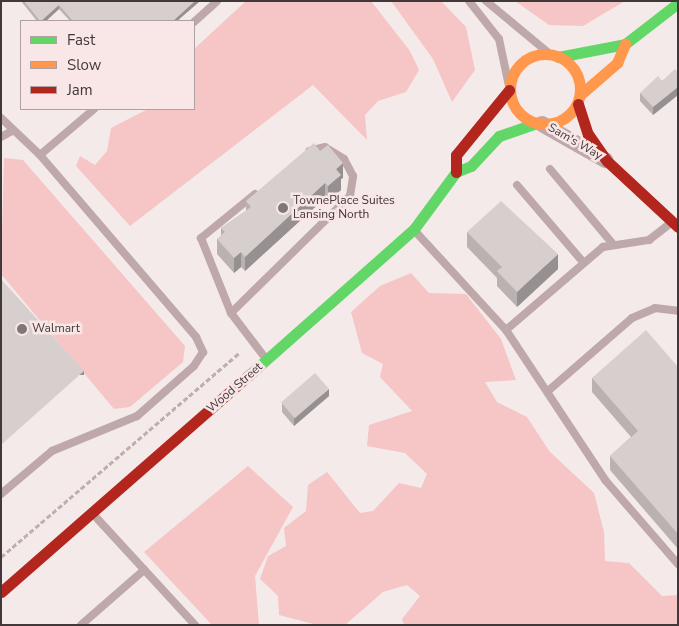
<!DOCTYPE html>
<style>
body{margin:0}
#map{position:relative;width:679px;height:626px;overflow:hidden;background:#f5eaea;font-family:"Nunito Sans",sans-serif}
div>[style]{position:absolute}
.green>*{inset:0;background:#f6c5c5}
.path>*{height:2.5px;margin-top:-1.25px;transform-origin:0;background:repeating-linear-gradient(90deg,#bfafaf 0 5px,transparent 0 7.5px)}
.lane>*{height:8px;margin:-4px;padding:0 4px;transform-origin:4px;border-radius:4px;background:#bea8a9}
.street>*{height:16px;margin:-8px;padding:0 8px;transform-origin:8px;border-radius:8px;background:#bea8a9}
.fast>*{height:11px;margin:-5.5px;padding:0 5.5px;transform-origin:5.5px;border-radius:5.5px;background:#63d668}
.slow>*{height:11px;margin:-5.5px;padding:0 5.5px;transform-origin:5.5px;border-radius:5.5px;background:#ff974d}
.slow>.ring{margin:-5.5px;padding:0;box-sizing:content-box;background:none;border:11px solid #ff974d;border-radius:50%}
.jam>*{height:11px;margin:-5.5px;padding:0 5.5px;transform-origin:5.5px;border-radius:5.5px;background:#b3261e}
.wall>*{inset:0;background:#b9b2b1}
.shaded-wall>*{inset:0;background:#969190;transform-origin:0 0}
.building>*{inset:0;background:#d7cfce;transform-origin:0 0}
.dots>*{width:14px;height:14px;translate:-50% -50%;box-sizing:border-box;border:2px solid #f9e6e6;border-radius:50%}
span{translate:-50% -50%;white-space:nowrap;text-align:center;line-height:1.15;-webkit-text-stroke:5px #f9e6e6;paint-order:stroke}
.street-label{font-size:12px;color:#413939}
.poi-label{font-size:12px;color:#413939}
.left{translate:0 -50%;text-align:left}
.frame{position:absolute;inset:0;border:2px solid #413939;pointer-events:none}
.legend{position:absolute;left:20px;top:20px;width:175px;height:90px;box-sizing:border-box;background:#f9e6e6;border:1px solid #afa1a1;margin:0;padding:6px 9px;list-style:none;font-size:15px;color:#413939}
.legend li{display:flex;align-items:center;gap:10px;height:25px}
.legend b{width:25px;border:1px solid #afa1a1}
</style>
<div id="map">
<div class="green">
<div style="clip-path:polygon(246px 1px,371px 1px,410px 51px,419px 70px,406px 92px,378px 101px,365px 115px,367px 140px,313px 85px,130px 226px,76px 166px,80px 156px,95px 165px,107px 151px,111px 128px,148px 109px,194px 109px,194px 49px)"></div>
<div style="clip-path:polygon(391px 1px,441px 1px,466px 27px,475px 70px,452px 102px,433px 59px)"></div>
<div style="clip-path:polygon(515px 1px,625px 1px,583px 26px,549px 25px)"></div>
<div style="clip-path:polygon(4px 158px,23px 160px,185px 346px,183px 362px,130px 407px,114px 409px,1px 274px)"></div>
<div style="clip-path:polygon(411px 273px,429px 293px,466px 294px,501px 339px,516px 380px,485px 382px,497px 402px,527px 417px,550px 452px,594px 493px,604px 532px,605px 561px,629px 563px,662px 596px,678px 595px,678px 625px,404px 625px,402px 619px,420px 596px,407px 585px,383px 592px,345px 625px,317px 625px,279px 615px,278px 596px,260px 579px,268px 556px,286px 546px,284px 528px,306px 511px,308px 485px,327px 472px,360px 513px,373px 511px,399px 483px,421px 488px,427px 474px,405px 453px,367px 446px,369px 425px,412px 411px,380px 377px,383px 364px,362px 353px,351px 312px,380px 286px)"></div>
<div style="clip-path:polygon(248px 466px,293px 507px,255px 576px,259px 625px,212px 625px,144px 552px)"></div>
</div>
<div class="path">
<div style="left:1px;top:557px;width:313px;rotate:-40.6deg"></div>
</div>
<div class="lane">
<div style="left:469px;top:1px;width:48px;rotate:51.7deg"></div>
<div style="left:499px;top:39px;width:48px;rotate:78deg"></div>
<div style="left:486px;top:1px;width:85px;rotate:39.7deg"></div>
<div style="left:194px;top:22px;width:31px;rotate:-42deg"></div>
<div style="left:1px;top:118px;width:54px;rotate:43.5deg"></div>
<div style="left:40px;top:155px;width:240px;rotate:49.4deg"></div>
<div style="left:196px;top:337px;width:17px;rotate:65deg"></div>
<div style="left:203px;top:352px;width:17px;rotate:123deg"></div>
<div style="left:194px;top:366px;width:76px;rotate:138.7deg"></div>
<div style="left:137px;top:416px;width:92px;rotate:157.6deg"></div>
<div style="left:52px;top:451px;width:67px;rotate:139.9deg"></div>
<div style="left:1px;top:137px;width:13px;rotate:-29deg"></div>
<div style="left:40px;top:155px;width:71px;rotate:-40.4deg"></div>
<div style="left:550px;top:169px;width:97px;rotate:50deg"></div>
<div style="left:517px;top:185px;width:101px;rotate:49.4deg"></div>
<div style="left:255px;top:194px;width:70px;rotate:140.8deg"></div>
<div style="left:201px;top:238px;width:81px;rotate:68.2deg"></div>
<div style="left:231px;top:313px;width:58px;rotate:52.7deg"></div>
<div style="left:414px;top:230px;width:136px;rotate:47.4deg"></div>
<div style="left:506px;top:330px;width:128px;rotate:-40.6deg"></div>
<div style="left:603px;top:247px;width:47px;rotate:-8.7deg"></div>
<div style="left:649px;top:240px;width:28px;rotate:-38deg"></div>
<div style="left:231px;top:313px;width:167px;rotate:-44.5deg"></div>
<div style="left:350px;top:196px;width:20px;rotate:-81deg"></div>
<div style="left:353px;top:176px;width:19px;rotate:-118deg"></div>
<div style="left:344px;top:159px;width:22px;rotate:-148deg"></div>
<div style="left:325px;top:147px;width:16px;rotate:166deg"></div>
<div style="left:506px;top:330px;width:181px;rotate:56.5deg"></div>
<div style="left:606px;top:481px;width:110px;rotate:49.1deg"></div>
<div style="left:548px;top:391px;width:111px;rotate:-41deg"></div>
<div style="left:632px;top:318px;width:25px;rotate:-23deg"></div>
<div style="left:655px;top:308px;width:23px;rotate:7deg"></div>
<div style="left:93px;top:514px;width:151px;rotate:47.4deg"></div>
<div style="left:81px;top:625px;width:84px;rotate:-41.1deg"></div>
</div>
<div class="street">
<div style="left:542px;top:124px;width:73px;rotate:29.7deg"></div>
</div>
<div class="fast">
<div style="left:558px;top:57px;width:68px;rotate:-11deg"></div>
<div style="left:625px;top:44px;width:67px;rotate:-37.7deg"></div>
<div style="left:249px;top:375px;width:220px;rotate:-41.5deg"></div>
<div style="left:414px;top:229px;width:71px;rotate:-53.6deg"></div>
<div style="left:456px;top:172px;width:16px;rotate:-22deg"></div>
<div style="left:471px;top:166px;width:41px;rotate:-47deg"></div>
<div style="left:499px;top:136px;width:39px;rotate:-19deg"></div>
</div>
<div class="slow">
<div class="ring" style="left:510px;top:54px;width:59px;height:59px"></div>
<div style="left:581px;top:94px;width:48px;rotate:-40.7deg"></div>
<div style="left:617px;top:63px;width:21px;rotate:-67deg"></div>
</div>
<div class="jam">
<div style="left:578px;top:104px;width:32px;rotate:72deg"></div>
<div style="left:588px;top:134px;width:33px;rotate:55deg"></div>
<div style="left:607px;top:161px;width:97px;rotate:42.9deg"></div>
<div style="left:456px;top:172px;width:17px;rotate:-90deg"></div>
<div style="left:456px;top:155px;width:84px;rotate:-50.8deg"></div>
<div style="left:1px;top:592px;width:330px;rotate:-41.2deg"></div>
</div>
<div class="wall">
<div style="clip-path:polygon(21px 1px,200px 1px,177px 21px,70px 21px,59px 9px,46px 21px,37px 21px)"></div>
<div style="clip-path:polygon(678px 72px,678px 95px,653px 115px,640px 101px,640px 93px)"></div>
<div style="clip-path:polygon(320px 151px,343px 178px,341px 179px,341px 190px,328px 201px,325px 198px,245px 271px,241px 267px,234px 273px,217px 254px,217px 239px,221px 236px,221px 228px,246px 211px,246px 201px)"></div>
<div style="clip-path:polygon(467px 232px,558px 269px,517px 307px,497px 286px,497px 278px,467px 247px)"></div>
<div style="clip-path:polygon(678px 367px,678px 549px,610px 470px,610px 456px,631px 437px,592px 392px,592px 378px)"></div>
<div style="clip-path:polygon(329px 396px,294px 426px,282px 412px,282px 404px)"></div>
</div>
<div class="shaded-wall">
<div style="clip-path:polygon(195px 1px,200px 1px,177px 21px,173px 21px)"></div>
<div style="clip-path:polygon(59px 5px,59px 9px,46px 21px,41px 21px)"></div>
<div style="clip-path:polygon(678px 87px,678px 95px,653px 115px,653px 107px)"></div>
<div style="clip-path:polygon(343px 163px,343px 178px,341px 179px,341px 190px,328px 201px,328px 186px,336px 169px)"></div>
<div style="clip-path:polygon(325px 183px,325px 198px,245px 271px,245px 257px)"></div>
<div style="clip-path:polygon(241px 252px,241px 267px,234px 273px,234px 258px)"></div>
<div style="clip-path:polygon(558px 254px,558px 269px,517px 307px,517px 292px)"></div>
<div style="left:84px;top:371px;width:4px;height:111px;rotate:90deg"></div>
<div style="clip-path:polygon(329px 389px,329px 396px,294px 426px,294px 418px)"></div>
</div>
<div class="building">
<div style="clip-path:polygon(24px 1px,195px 1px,173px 21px,73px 21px,59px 5px,41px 21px,40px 21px)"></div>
<div style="clip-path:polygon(675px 69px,678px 72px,678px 87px,653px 107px,640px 93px,658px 76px,662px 81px)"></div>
<div style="clip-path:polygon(314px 143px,320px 151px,328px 145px,343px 163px,336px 169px,341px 175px,328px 186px,325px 183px,245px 257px,241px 252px,234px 258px,217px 239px,225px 232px,221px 228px,251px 207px,246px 201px)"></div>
<div style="clip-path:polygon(501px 201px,558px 254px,517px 292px,497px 271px,502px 267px,467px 232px)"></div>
<div style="clip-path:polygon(1px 279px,84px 371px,1px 445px)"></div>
<div style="clip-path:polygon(646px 330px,678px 367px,678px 534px,610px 456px,638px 431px,592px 378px)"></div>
<div style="left:315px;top:373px;width:21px;height:45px;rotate:49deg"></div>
</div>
<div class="dots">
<div style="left:283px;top:208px;background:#807777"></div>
<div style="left:22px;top:329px;background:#807777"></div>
</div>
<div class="street-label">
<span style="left:575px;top:142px;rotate:30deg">Sam's Way</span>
<span style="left:235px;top:388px;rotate:-41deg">Wood Street</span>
</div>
<div class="poi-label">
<span class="left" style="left:293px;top:208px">TownePlace Suites<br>Lansing North</span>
<span class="left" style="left:32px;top:329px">Walmart</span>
</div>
<div class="frame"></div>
<ul class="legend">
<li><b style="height:6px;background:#63d668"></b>Fast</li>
<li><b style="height:6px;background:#ff974d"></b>Slow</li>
<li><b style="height:6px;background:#b3261e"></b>Jam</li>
</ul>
</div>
